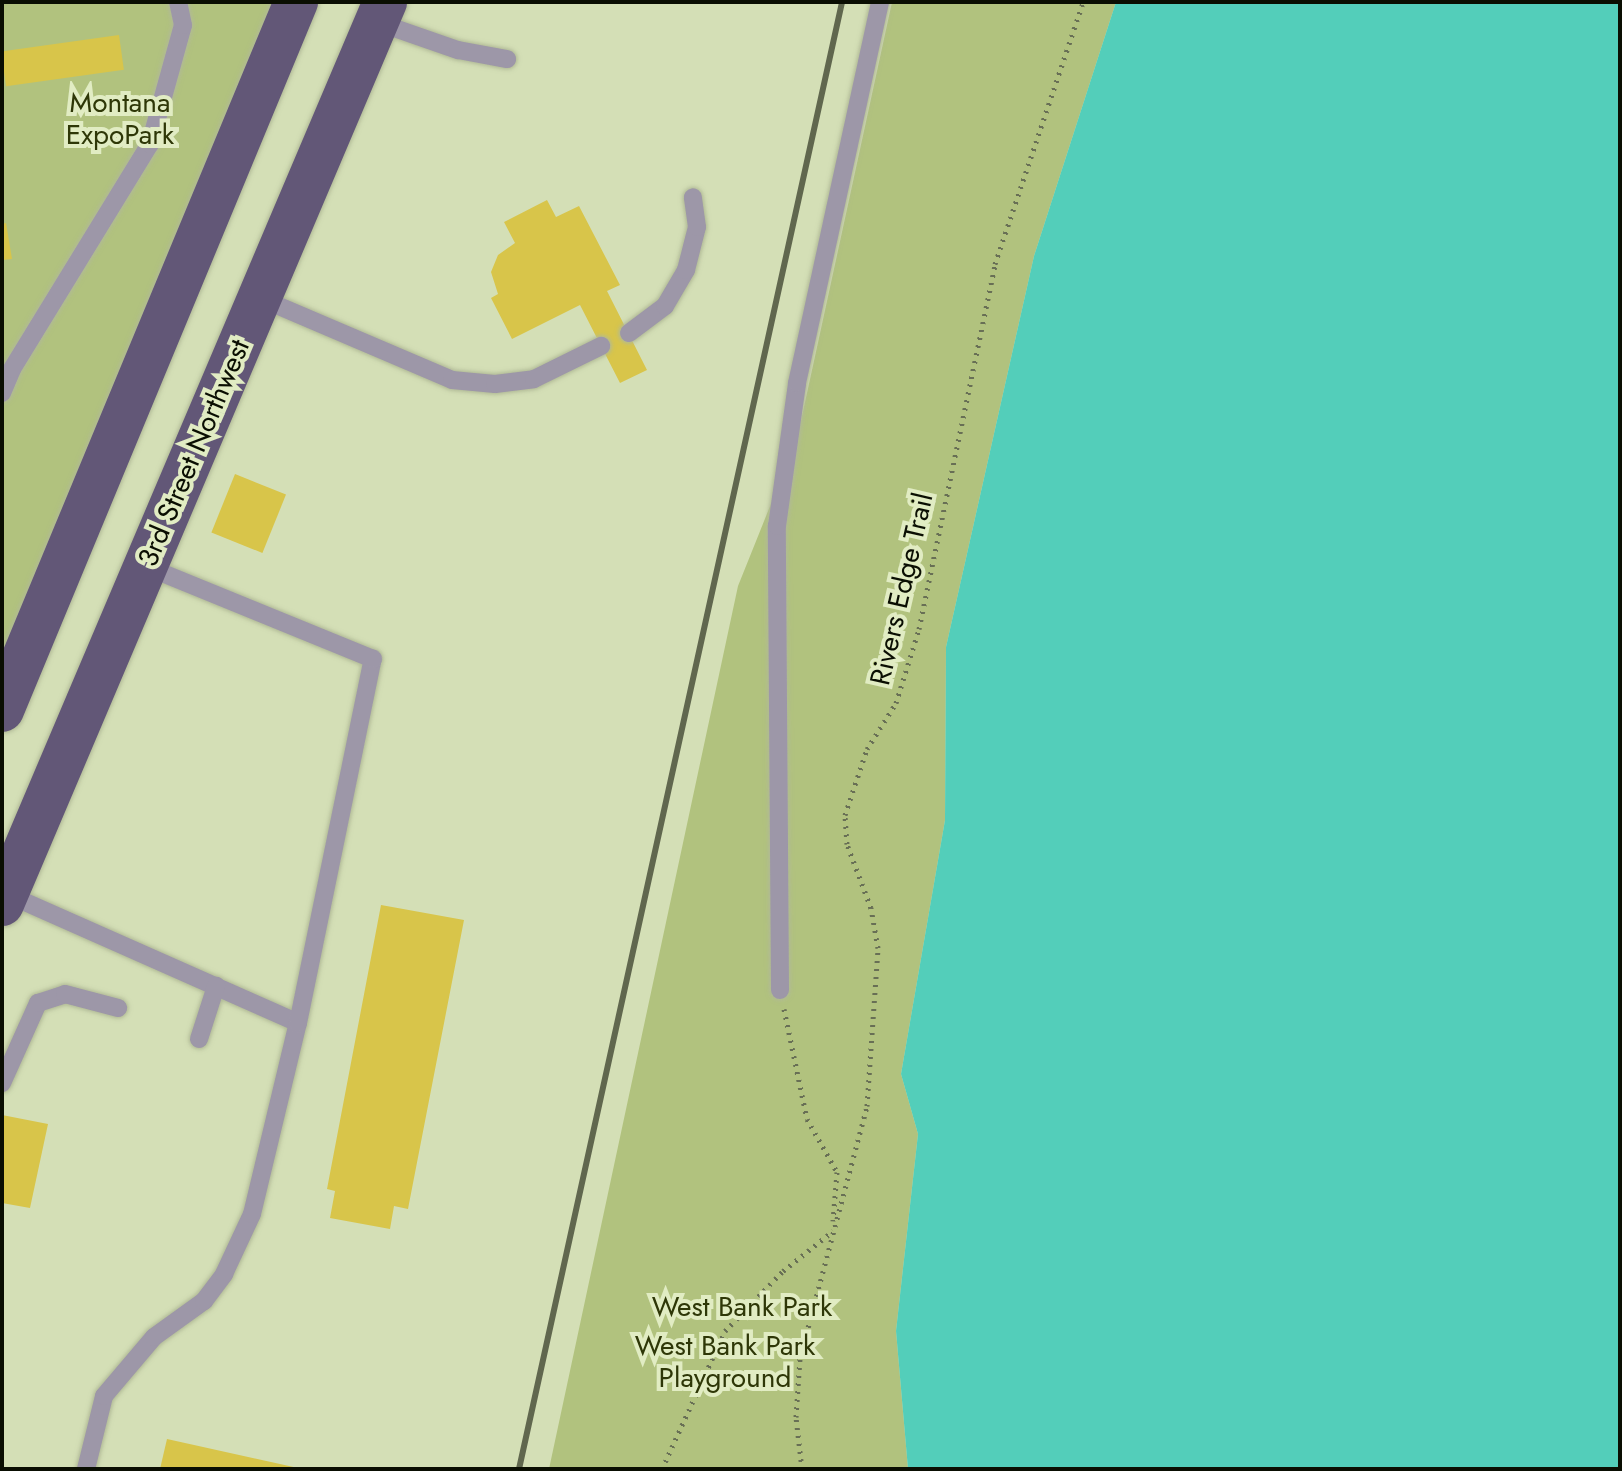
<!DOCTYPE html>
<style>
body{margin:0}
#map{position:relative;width:1622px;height:1471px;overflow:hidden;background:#d4dfb6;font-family:Jost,sans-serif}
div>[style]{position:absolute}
.green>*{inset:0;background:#b1c27e}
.water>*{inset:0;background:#53ceba}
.building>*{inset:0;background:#d8c54a;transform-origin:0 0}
.path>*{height:5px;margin-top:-2.5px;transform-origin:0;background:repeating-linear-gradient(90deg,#686f55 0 2px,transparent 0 8px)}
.roads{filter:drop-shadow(0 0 2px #b0b996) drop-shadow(0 0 2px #b0b996)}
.service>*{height:18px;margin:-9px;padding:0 9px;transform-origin:9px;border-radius:9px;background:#9d97a8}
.trunk>*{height:44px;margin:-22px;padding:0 22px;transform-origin:22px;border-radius:22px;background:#625777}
.rail>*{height:6px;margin:-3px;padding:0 3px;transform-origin:3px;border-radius:3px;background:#60674e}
span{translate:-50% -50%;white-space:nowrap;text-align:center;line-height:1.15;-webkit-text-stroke:8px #e1ecc3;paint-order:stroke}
.park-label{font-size:28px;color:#2e3707}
.street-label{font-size:28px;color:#0a0e02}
.frame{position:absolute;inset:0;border:4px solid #0a0e02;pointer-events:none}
</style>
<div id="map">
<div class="green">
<div style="clip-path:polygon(2px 2px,295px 2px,2px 706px)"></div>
<div style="clip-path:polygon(892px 2px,1116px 2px,1034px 256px,946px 647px,945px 820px,901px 1074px,918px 1134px,896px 1331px,908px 1469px,549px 1469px,738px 586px,797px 439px)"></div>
</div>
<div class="water">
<div style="clip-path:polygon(1116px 2px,1620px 2px,1620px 1469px,908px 1469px,896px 1331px,918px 1134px,901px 1074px,945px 820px,946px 647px,1034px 256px)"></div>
</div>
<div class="building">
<div style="left:119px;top:35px;width:35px;height:119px;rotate:82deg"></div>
<div style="clip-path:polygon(547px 200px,556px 217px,579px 206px,620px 285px,607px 291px,647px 370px,620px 383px,580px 305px,512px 339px,491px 298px,498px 294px,491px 272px,498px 255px,515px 243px,504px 222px)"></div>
<div style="clip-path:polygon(6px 223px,12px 259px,2px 260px,2px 224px)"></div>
<div style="left:235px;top:474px;width:55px;height:63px;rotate:22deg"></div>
<div style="clip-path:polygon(381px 905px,464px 920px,408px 1209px,394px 1206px,390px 1229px,330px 1218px,335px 1191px,327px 1189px)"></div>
<div style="clip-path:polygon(2px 1115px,48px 1124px,30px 1208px,2px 1203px)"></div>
<div style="clip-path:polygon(167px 1439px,298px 1468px,297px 1469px,160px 1469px)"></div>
</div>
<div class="path">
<div style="left:784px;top:1009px;width:112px;rotate:78.2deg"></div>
<div style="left:807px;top:1119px;width:61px;rotate:60.5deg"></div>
<div style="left:837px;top:1172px;width:49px;rotate:94.7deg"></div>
<div style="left:662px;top:1469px;width:152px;rotate:-65.5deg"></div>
<div style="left:725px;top:1331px;width:83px;rotate:-46deg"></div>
<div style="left:783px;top:1271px;width:64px;rotate:-38.7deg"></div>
<div style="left:802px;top:1469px;width:52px;rotate:-96.6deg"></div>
<div style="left:796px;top:1417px;width:59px;rotate:-86.1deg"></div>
<div style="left:800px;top:1358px;width:261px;rotate:-75.1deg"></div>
<div style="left:867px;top:1106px;width:158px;rotate:-86deg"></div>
<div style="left:878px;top:948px;width:41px;rotate:-99.9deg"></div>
<div style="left:871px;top:908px;width:68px;rotate:-110.6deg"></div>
<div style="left:847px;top:844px;width:29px;rotate:-94deg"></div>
<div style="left:845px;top:815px;width:70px;rotate:-71.6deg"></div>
<div style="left:867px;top:749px;width:54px;rotate:-57.8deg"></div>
<div style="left:896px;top:703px;width:77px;rotate:-72.7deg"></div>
<div style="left:919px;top:629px;width:373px;rotate:-78.2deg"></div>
<div style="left:995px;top:264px;width:276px;rotate:-71.4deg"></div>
</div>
<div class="roads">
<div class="service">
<div style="left:377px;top:22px;width:86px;rotate:19.1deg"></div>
<div style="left:458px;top:50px;width:50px;rotate:10.4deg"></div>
<div style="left:260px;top:298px;width:209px;rotate:23.1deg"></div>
<div style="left:452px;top:380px;width:43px;rotate:5.3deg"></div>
<div style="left:495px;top:384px;width:39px;rotate:-7deg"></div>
<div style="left:534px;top:379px;width:75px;rotate:-26.2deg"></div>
<div style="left:629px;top:333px;width:45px;rotate:-36.9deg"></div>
<div style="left:665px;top:306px;width:42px;rotate:-59.7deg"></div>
<div style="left:686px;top:270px;width:44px;rotate:-75.7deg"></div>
<div style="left:697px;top:227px;width:30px;rotate:-98deg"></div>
<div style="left:2px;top:393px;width:26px;rotate:-67deg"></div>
<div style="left:12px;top:369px;width:264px;rotate:-58.5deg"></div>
<div style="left:150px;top:144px;width:123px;rotate:-74.5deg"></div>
<div style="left:183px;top:25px;width:24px;rotate:-102deg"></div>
<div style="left:7px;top:894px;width:318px;rotate:23.9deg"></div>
<div style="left:780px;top:990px;width:464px;rotate:-90.4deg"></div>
<div style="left:777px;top:526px;width:144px;rotate:-82deg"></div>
<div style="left:797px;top:383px;width:390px;rotate:-77.7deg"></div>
<div style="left:199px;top:1039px;width:56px;rotate:-72.2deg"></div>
<div style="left:2px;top:1083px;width:88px;rotate:-65.8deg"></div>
<div style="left:38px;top:1003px;width:28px;rotate:-18deg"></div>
<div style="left:65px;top:994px;width:55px;rotate:14.8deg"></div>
<div style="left:86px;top:1469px;width:75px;rotate:-76.1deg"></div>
<div style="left:104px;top:1396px;width:77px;rotate:-49.7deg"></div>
<div style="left:154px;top:1337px;width:62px;rotate:-35.8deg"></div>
<div style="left:204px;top:1301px;width:34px;rotate:-53deg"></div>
<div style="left:224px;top:1274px;width:66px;rotate:-65deg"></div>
<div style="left:252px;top:1214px;width:196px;rotate:-76.5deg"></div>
<div style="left:298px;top:1023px;width:372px;rotate:-78.4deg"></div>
<div style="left:373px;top:659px;width:244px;rotate:-157.8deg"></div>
</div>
<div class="trunk">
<div style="left:2px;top:710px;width:767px;rotate:-67.45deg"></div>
<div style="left:2px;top:904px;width:980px;rotate:-66.99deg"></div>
</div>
</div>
<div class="rail">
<div style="left:519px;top:1469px;width:1502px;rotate:-77.58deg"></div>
</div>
<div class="park-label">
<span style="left:120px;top:119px">Montana<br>ExpoPark</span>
<span style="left:742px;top:1307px">West Bank Park</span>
<span style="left:725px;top:1362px">West Bank Park<br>Playground</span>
</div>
<div class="street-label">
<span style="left:194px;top:453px;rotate:-67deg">3rd Street Northwest</span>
<span style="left:902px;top:589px;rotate:-77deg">Rivers Edge Trail</span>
</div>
<div class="frame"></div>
</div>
